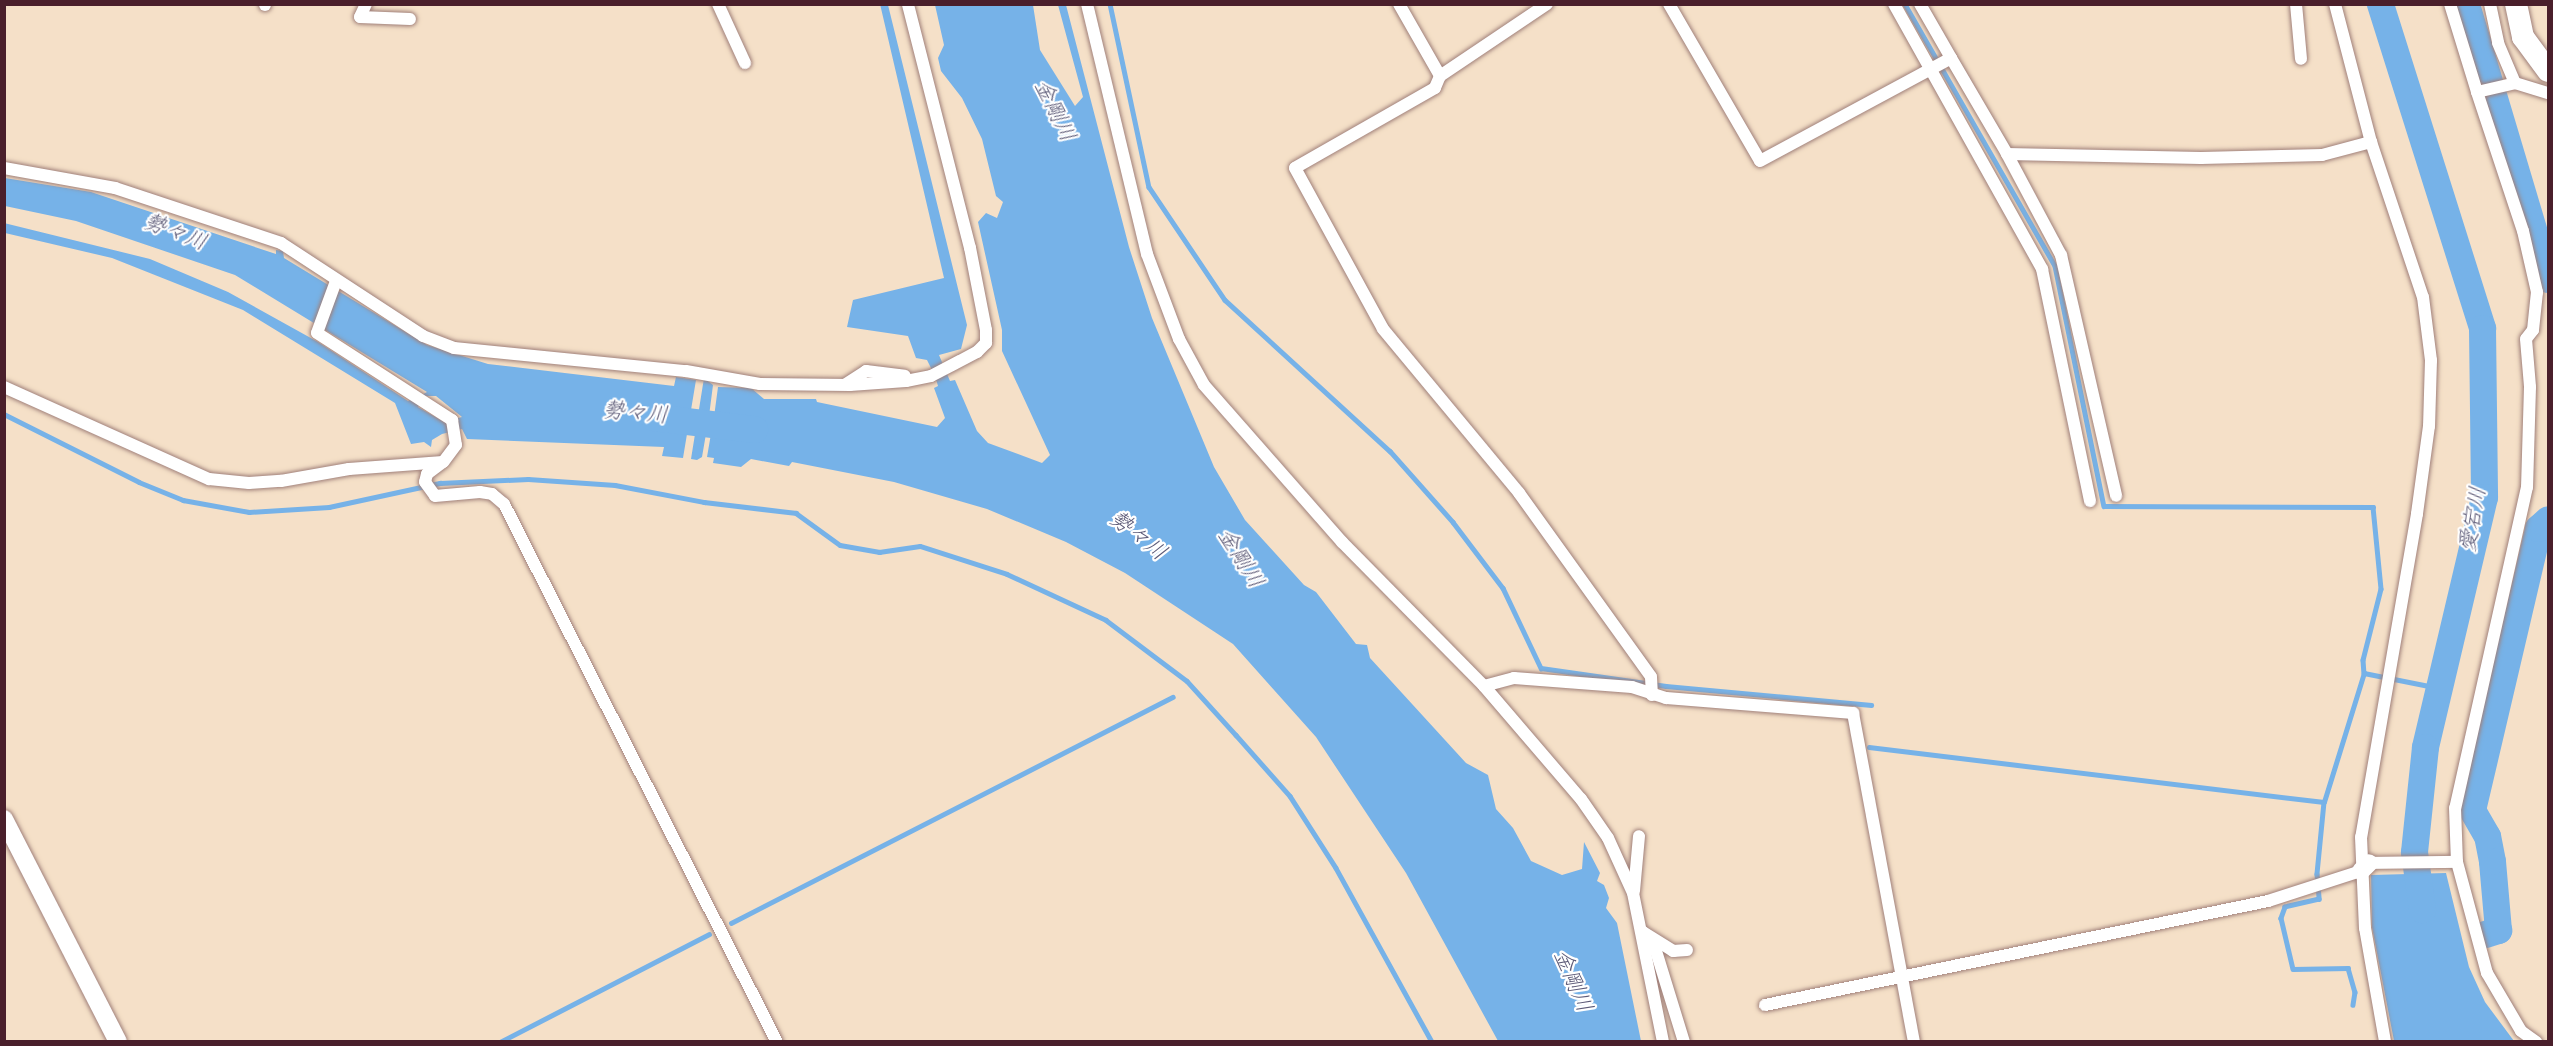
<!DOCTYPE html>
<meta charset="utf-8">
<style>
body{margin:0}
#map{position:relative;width:2553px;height:1046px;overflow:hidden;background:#f5e0c8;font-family:"Gochi Hand","Klee One",sans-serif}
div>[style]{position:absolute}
.water>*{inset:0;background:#76b2e8}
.stream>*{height:4.5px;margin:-2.25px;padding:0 2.25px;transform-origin:2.25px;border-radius:2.25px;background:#76b2e8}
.river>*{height:27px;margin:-13.5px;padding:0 13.5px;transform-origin:13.5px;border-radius:13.5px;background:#76b2e8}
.roads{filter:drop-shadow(0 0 2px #a0807a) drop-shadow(0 0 2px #a0807a)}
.street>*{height:12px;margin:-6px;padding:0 6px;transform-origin:6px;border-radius:6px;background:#fff}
.secondary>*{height:18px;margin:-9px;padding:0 9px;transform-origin:9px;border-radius:9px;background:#fff}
.highway>*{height:22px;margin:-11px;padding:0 11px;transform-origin:11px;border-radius:11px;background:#fff}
span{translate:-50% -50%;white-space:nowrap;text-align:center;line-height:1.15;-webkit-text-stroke:4.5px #fff;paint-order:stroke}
.water-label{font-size:22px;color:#5c5a77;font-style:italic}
.frame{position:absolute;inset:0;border:6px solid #4a1f2b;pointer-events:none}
</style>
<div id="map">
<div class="water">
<div style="clip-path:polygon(880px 4px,888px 5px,967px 325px,961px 349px,939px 355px,950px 381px,955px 380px,977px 431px,988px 443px,1042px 463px,1050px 455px,1002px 351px,1002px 330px,978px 222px,986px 213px,997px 218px,1003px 202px,996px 196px,982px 139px,962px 98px,941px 71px,938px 58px,944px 45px,935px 5px,1033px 5px,1040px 50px,1075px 106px,1083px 97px,1058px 5px,1066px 5px,1129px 247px,1152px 318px,1214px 467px,1245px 520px,1304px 585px,1316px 592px,1356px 644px,1367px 645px,1370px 658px,1466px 763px,1488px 775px,1496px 809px,1513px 828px,1531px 861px,1562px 875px,1582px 869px,1584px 842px,1600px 873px,1597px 881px,1604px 885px,1609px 898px,1606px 908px,1617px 923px,1641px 1041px,1498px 1041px,1406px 873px,1316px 737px,1233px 644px,1125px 573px,1066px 542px,987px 509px,894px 482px,792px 462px,789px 466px,751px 459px,741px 467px,713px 463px,714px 458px,707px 457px,712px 428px,718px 429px,720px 418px,714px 417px,718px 387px,751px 388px,764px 399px,816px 399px,817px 402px,937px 427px,945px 418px,934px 388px,938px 386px,935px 376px,927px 360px,916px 358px,908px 336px,847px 327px,853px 300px,944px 278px)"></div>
<div style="clip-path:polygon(5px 178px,91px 192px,276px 254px,276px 250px,283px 251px,284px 258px,427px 345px,488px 364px,674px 386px,676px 377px,696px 380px,683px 458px,662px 456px,664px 447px,467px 439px,462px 429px,442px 434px,432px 440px,431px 447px,424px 442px,411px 444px,395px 403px,243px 310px,112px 258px,5px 233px,4px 223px,150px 259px,228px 292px,318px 342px,408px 401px,415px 398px,421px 402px,418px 407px,444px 422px,462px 417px,436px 396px,420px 396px,427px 392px,235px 275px,76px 221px,5px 206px)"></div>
<div style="clip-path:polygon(704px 378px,713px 385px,709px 416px,703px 415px,701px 426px,707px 428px,702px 457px,697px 460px,691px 459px)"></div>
<div style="clip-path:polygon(2446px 873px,2469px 967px,2485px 1002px,2514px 1041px,2394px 1041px,2372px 927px,2371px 875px)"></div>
</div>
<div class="stream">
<div style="left:1110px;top:4px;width:187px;rotate:78deg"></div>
<div style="left:1149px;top:187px;width:136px;rotate:56.1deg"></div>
<div style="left:1225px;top:300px;width:224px;rotate:42.5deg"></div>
<div style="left:1390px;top:451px;width:95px;rotate:48.4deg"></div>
<div style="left:1453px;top:522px;width:83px;rotate:52.9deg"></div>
<div style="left:1503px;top:588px;width:89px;rotate:64.6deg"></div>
<div style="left:1541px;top:668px;width:126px;rotate:8.2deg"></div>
<div style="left:1666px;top:686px;width:206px;rotate:5.3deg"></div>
<div style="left:1905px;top:4px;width:302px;rotate:60.2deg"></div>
<div style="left:2055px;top:266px;width:245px;rotate:78.5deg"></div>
<div style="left:2104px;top:506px;width:269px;rotate:0.2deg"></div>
<div style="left:2373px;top:507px;width:82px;rotate:84.4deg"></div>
<div style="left:2381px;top:589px;width:73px;rotate:104.2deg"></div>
<div style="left:2363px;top:660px;width:13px;rotate:86deg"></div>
<div style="left:2364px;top:673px;width:76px;rotate:11.3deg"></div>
<div style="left:4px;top:414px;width:151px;rotate:26.7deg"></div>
<div style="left:139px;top:482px;width:48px;rotate:22.2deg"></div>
<div style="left:183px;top:500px;width:67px;rotate:10.3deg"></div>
<div style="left:249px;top:512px;width:80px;rotate:-3.6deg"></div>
<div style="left:329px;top:507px;width:114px;rotate:-12.2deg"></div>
<div style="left:440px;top:483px;width:88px;rotate:-2.6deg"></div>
<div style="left:528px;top:479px;width:87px;rotate:3.9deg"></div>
<div style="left:615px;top:485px;width:91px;rotate:10.8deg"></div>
<div style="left:704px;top:502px;width:93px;rotate:6.8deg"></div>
<div style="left:796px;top:513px;width:54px;rotate:36deg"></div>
<div style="left:840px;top:545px;width:40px;rotate:10deg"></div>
<div style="left:879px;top:552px;width:41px;rotate:-8.3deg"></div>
<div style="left:920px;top:546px;width:91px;rotate:17.8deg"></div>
<div style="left:1007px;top:574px;width:109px;rotate:24.9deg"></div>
<div style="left:1106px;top:620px;width:101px;rotate:37deg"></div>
<div style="left:1187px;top:681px;width:73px;rotate:47.8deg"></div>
<div style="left:1236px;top:735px;width:81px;rotate:48.5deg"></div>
<div style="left:1290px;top:796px;width:85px;rotate:57.4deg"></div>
<div style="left:1336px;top:868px;width:199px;rotate:61.1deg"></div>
<div style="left:1869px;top:747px;width:458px;rotate:6.9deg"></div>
<div style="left:2324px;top:802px;width:72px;rotate:95.6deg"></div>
<div style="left:2317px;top:874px;width:25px;rotate:85deg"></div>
<div style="left:2319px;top:899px;width:35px;rotate:167deg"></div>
<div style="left:2285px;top:907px;width:12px;rotate:110deg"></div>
<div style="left:2281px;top:918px;width:52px;rotate:76.8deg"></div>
<div style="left:2293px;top:969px;width:55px;rotate:-1deg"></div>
<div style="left:2348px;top:968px;width:25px;rotate:74deg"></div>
<div style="left:2355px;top:992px;width:13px;rotate:99deg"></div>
<div style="left:2324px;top:802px;width:135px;rotate:-72.8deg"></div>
<div style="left:731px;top:923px;width:496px;rotate:-27.1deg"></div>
<div style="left:500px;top:1042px;width:235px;rotate:-27.3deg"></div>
</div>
<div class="river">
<div style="left:2380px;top:4px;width:340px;rotate:72.5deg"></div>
<div style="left:2482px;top:328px;width:169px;rotate:89.3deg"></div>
<div style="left:2484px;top:497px;width:257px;rotate:103.3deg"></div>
<div style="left:2425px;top:747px;width:106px;rotate:96deg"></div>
<div style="left:2414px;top:852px;width:58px;rotate:82deg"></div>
<div style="left:2466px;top:4px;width:287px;rotate:73.4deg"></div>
<div style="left:653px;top:417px;width:102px;rotate:6.8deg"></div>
<div style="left:2485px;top:934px;width:14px;rotate:-17deg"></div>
<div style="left:2498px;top:930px;width:69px;rotate:-95deg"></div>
<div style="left:2492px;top:861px;width:25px;rotate:-101deg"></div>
<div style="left:2487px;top:836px;width:30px;rotate:-120deg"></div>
<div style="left:2472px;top:810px;width:290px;rotate:-76.8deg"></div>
<div style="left:2538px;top:528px;width:13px;rotate:-42deg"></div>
</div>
<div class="roads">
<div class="street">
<div style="left:366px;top:4px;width:14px;rotate:115deg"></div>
<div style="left:360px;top:17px;width:50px;rotate:2.3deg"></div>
<div style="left:718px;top:4px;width:65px;rotate:65.4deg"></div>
<div style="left:1087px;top:4px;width:257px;rotate:76.5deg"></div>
<div style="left:1147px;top:254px;width:91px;rotate:69.4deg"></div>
<div style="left:1179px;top:339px;width:52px;rotate:61.5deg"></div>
<div style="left:1204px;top:385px;width:209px;rotate:48.7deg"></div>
<div style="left:1342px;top:542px;width:202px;rotate:45.4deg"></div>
<div style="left:1484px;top:686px;width:149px;rotate:49.4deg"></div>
<div style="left:1581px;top:799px;width:47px;rotate:55.3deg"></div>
<div style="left:1608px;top:838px;width:60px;rotate:65.6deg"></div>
<div style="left:1633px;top:893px;width:152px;rotate:78.6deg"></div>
<div style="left:1399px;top:4px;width:83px;rotate:60.3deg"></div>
<div style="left:1547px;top:4px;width:129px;rotate:146.1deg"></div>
<div style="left:1440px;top:76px;width:13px;rotate:113deg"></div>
<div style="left:1435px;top:88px;width:161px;rotate:150.3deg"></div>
<div style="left:1295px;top:168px;width:183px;rotate:61.3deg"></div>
<div style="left:1383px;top:329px;width:213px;rotate:50.3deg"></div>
<div style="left:1519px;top:493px;width:226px;rotate:54.3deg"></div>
<div style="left:1651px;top:677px;width:18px;rotate:87deg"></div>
<div style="left:1669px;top:4px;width:181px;rotate:59.9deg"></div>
<div style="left:1760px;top:161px;width:217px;rotate:-28.3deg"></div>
<div style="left:1951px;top:58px;width:111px;rotate:59.7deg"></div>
<div style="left:2007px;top:154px;width:194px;rotate:1.2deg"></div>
<div style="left:2201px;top:158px;width:121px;rotate:-1.4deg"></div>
<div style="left:2322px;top:155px;width:51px;rotate:-14.9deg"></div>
<div style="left:1894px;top:4px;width:304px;rotate:60.8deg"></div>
<div style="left:2042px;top:269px;width:237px;rotate:78.3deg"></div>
<div style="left:1920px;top:4px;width:62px;rotate:60.1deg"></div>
<div style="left:2296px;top:4px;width:55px;rotate:84.8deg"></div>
<div style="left:2335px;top:4px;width:143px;rotate:75.4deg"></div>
<div style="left:2371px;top:142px;width:163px;rotate:71.5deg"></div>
<div style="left:2423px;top:297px;width:64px;rotate:82.8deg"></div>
<div style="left:2431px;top:360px;width:66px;rotate:91.7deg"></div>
<div style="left:2429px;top:426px;width:89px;rotate:97.8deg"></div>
<div style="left:2417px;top:514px;width:328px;rotate:99.8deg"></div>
<div style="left:2361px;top:837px;width:91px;rotate:87.5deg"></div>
<div style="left:2365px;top:928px;width:116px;rotate:80deg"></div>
<div style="left:2450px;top:4px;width:92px;rotate:72.9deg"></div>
<div style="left:2477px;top:92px;width:39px;rotate:-13deg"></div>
<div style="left:2490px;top:4px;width:40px;rotate:78deg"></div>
<div style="left:2498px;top:43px;width:43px;rotate:67deg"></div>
<div style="left:2515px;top:83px;width:34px;rotate:17deg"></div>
<div style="left:265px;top:5px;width:1px;rotate:-90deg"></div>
<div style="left:2477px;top:92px;width:146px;rotate:71.7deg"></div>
<div style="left:2523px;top:231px;width:63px;rotate:77.1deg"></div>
<div style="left:2537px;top:292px;width:38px;rotate:96deg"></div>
<div style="left:2533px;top:330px;width:11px;rotate:128deg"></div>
<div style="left:2526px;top:339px;width:48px;rotate:85.2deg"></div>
<div style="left:2530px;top:387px;width:100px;rotate:91.7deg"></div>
<div style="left:2527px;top:487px;width:329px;rotate:102.6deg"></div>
<div style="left:2455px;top:808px;width:54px;rotate:87.9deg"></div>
<div style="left:2457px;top:862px;width:115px;rotate:74.9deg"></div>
<div style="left:2487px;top:973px;width:67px;rotate:59.6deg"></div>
<div style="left:2521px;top:1031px;width:19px;rotate:36deg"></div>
<div style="left:2007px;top:154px;width:115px;rotate:61.9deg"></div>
<div style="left:2061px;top:255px;width:247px;rotate:77.1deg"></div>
<div style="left:4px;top:168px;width:113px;rotate:10.2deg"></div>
<div style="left:115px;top:188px;width:175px;rotate:18.3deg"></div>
<div style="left:281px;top:243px;width:170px;rotate:33.2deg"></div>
<div style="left:423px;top:336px;width:33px;rotate:21deg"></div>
<div style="left:454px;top:348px;width:233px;rotate:5.7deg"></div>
<div style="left:686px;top:371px;width:75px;rotate:10deg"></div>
<div style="left:760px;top:384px;width:90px;rotate:0.6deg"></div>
<div style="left:850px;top:385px;width:56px;rotate:-4.1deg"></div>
<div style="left:906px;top:381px;width:25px;rotate:-11deg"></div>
<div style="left:931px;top:376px;width:52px;rotate:-27.6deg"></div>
<div style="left:977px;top:352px;width:13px;rotate:-45deg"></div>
<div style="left:986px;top:343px;width:13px;rotate:-90deg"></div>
<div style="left:986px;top:330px;width:84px;rotate:-101deg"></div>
<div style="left:970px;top:248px;width:252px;rotate:-104.3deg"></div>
<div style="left:336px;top:281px;width:55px;rotate:110.1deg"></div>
<div style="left:317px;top:333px;width:161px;rotate:32.8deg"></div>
<div style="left:452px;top:420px;width:25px;rotate:81deg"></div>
<div style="left:456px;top:445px;width:21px;rotate:127deg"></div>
<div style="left:443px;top:462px;width:20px;rotate:143deg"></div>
<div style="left:427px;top:474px;width:8px;rotate:104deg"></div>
<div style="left:425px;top:482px;width:17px;rotate:54deg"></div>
<div style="left:435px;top:496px;width:45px;rotate:-5.1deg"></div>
<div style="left:480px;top:492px;width:12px;rotate:9deg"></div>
<div style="left:492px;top:494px;width:16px;rotate:40deg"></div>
<div style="left:504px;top:504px;width:603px;rotate:63.1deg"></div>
<div style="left:846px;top:384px;width:24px;rotate:-33deg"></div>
<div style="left:866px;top:371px;width:39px;rotate:7deg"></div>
<div style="left:4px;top:387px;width:225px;rotate:24.2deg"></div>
<div style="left:209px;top:479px;width:40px;rotate:5.7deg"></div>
<div style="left:249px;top:483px;width:32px;rotate:-4deg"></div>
<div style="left:281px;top:481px;width:69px;rotate:-10deg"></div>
<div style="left:349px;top:469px;width:94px;rotate:-4.3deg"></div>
<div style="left:1484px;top:686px;width:31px;rotate:-15deg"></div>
<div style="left:1514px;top:678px;width:118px;rotate:4.4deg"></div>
<div style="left:1632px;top:687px;width:36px;rotate:18deg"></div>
<div style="left:1666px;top:698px;width:188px;rotate:4.6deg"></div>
<div style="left:1853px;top:713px;width:335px;rotate:79.5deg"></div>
<div style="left:2369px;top:863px;width:88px;rotate:-0.7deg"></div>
<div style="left:1634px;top:891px;width:55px;rotate:-84.8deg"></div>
<div style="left:1765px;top:1005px;width:514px;rotate:-11.68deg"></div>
<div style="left:2268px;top:901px;width:98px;rotate:-17.9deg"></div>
<div style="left:1684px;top:1042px;width:98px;rotate:-107.1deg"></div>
<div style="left:1655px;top:948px;width:20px;rotate:-127deg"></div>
<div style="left:1643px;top:932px;width:36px;rotate:32deg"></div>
<div style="left:1673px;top:951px;width:14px;rotate:-4deg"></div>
</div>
<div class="secondary">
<div style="left:4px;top:819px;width:250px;rotate:62.9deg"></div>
<div style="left:2361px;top:871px;width:11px;rotate:-45deg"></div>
</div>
<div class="highway">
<div style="left:2516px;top:4px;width:34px;rotate:78deg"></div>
<div style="left:2523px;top:37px;width:42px;rotate:53.7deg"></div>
</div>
</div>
<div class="water-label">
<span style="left:1052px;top:112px;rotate:64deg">金剛川</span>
<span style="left:174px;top:235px;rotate:21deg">勢々川</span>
<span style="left:635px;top:416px;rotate:5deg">勢々川</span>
<span style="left:2476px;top:520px;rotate:-80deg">愛宕川</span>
<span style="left:1136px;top:538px;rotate:38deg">勢々川</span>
<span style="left:1238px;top:560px;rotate:58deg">金剛川</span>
<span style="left:1570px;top:982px;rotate:67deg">金剛川</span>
</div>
<div class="frame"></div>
</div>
